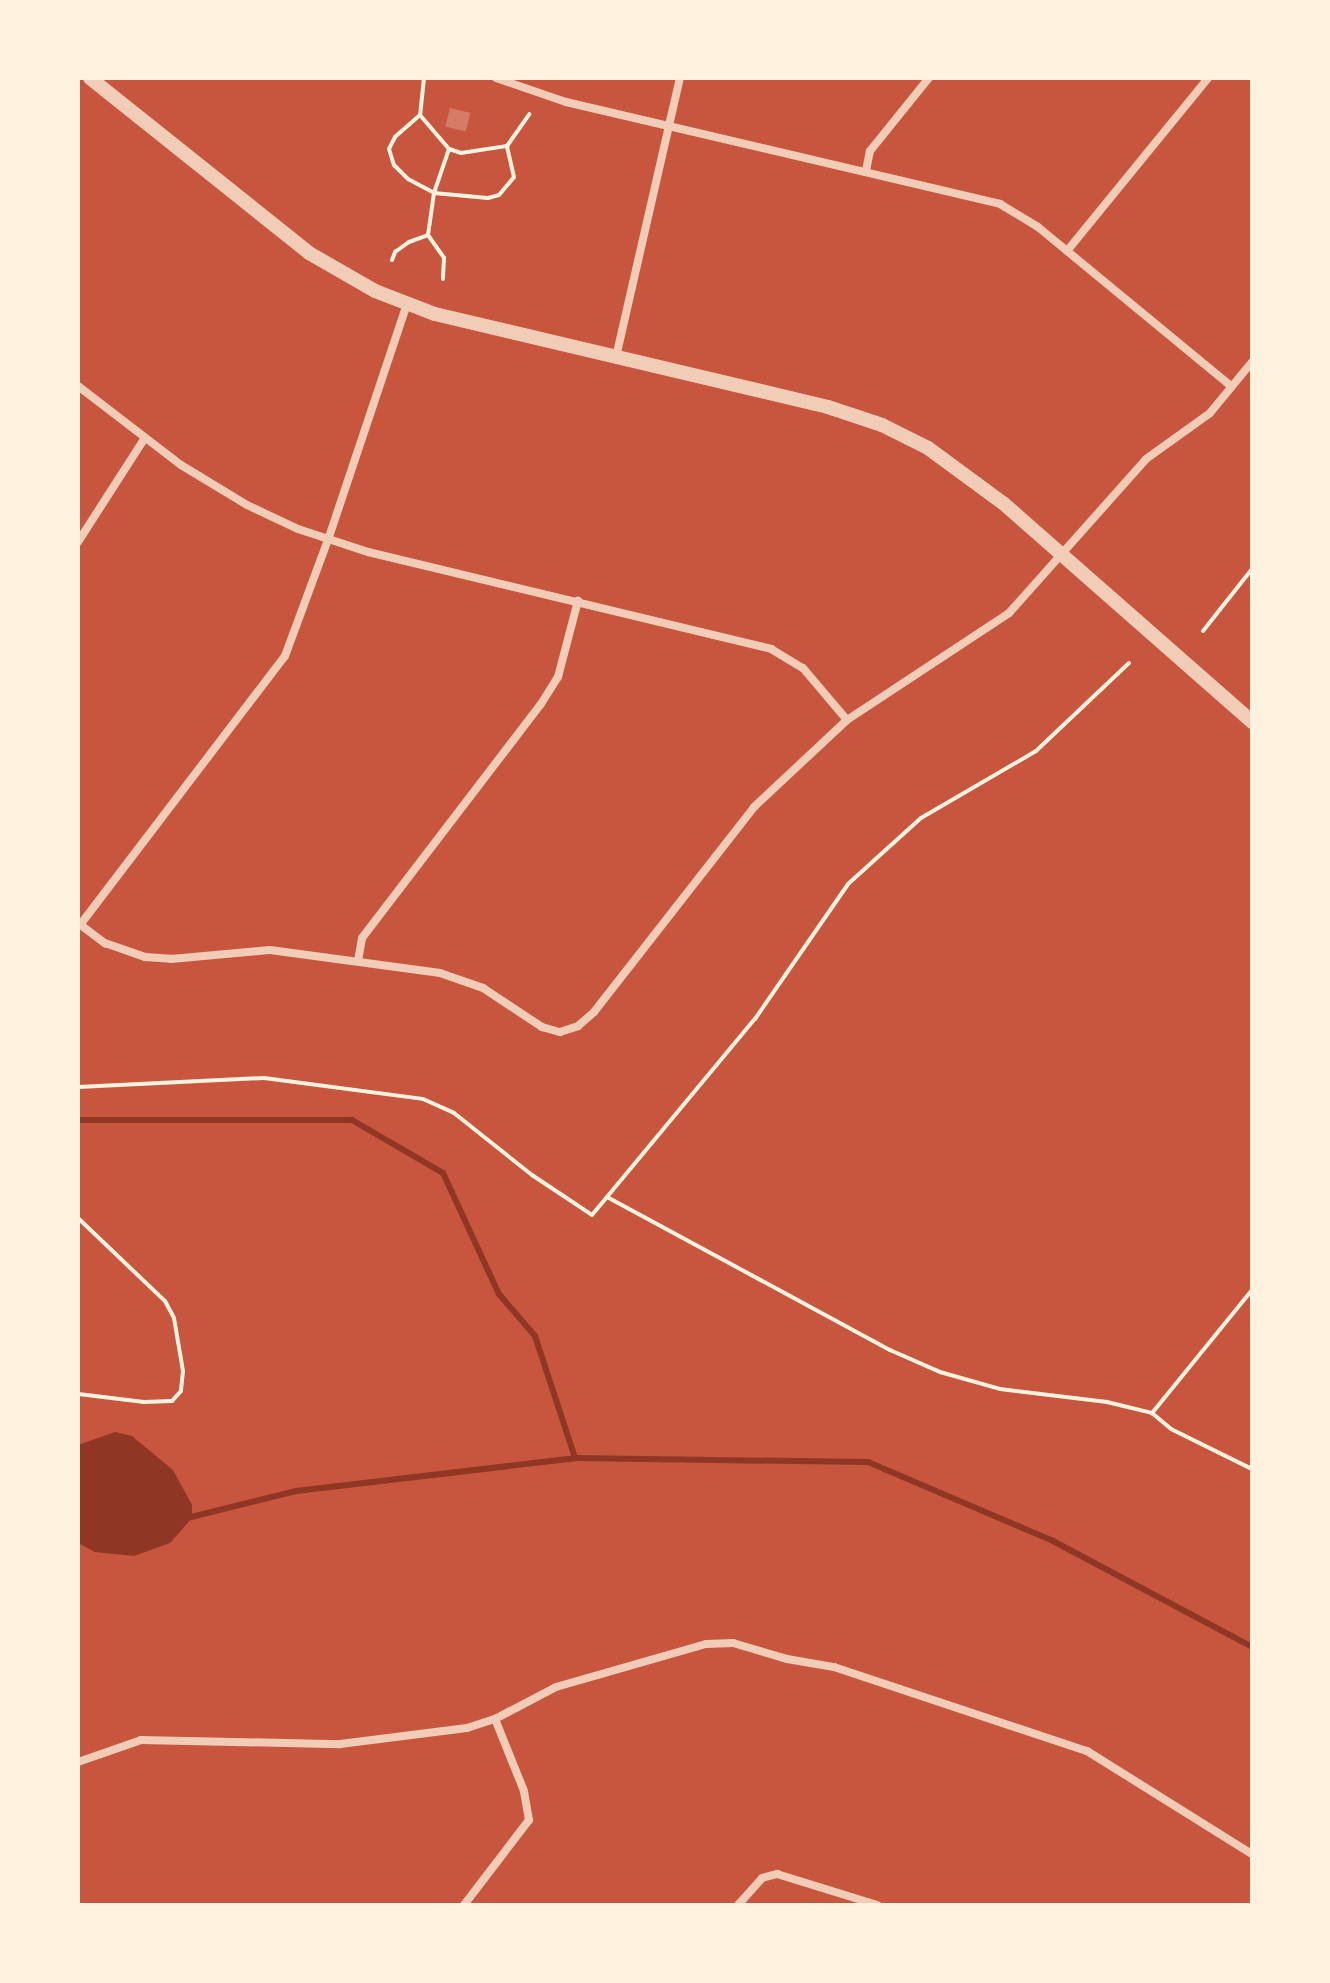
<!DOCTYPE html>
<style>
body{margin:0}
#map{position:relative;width:1330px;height:1983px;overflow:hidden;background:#c8553d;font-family:"Golos Text",sans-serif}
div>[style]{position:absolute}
.water>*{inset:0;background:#8f3625}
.stream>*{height:6px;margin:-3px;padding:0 3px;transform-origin:3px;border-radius:3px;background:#8f3625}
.building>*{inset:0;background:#d67c66;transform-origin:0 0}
.path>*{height:4px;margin:-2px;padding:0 2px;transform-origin:2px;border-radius:2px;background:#fff3e0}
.minor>*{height:8px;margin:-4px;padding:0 4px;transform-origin:4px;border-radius:4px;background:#f1ccb7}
.tertiary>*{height:14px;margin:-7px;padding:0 7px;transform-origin:7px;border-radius:7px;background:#f1ccb7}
span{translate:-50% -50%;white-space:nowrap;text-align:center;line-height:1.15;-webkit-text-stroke:6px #fff3e0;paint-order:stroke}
.frame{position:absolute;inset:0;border:80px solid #fff3e0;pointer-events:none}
</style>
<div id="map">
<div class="water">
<div style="clip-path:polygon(115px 1432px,132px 1436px,173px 1470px,192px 1505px,192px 1518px,170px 1543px,134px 1556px,95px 1552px,78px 1543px,78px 1445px)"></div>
</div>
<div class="stream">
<div style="left:78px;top:1120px;width:274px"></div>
<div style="left:352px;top:1120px;width:105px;rotate:30.2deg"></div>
<div style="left:443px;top:1173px;width:133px;rotate:65.2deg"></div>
<div style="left:499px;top:1294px;width:55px;rotate:49.4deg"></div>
<div style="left:535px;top:1336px;width:128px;rotate:71.8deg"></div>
<div style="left:187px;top:1518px;width:112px;rotate:-13.9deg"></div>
<div style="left:296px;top:1491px;width:281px;rotate:-6.7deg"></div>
<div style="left:575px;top:1458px;width:293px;rotate:0.8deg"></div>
<div style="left:868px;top:1462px;width:201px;rotate:23.1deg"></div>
<div style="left:1053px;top:1541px;width:225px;rotate:28deg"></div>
</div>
<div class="building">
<div style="left:450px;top:108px;width:21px;height:19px;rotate:14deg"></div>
</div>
<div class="path">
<div style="left:424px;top:78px;width:37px;rotate:96deg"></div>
<div style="left:420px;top:115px;width:45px;rotate:49.5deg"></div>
<div style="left:449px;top:149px;width:13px;rotate:18deg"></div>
<div style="left:461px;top:153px;width:47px;rotate:-8.7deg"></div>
<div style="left:507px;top:146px;width:39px;rotate:-55deg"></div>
<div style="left:420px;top:115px;width:33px;rotate:139deg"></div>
<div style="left:395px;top:137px;width:13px;rotate:117deg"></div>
<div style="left:389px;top:149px;width:17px;rotate:73deg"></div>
<div style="left:394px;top:165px;width:20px;rotate:45deg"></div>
<div style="left:408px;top:179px;width:30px;rotate:28deg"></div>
<div style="left:434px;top:193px;width:54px;rotate:5.3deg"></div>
<div style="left:488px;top:198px;width:11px;rotate:-15deg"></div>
<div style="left:499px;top:195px;width:23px;rotate:-50deg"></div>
<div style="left:514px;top:177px;width:32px;rotate:-103deg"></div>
<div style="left:428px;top:235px;width:42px;rotate:-81.9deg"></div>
<div style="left:434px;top:193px;width:46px;rotate:-71.2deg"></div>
<div style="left:392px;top:260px;width:9px;rotate:-69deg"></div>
<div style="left:395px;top:252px;width:17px;rotate:-36deg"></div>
<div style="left:409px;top:242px;width:20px;rotate:-20deg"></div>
<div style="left:428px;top:235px;width:28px;rotate:55deg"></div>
<div style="left:444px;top:258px;width:21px;rotate:93deg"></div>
<div style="left:1203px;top:631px;width:79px;rotate:-51.7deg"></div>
<div style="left:78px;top:1087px;width:186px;rotate:-2.8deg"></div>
<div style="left:264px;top:1078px;width:160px;rotate:7.5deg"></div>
<div style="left:423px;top:1099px;width:34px;rotate:24deg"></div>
<div style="left:454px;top:1113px;width:100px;rotate:38.5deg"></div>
<div style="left:532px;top:1175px;width:72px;rotate:33.7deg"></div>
<div style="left:592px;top:1215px;width:255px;rotate:-50.3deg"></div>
<div style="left:755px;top:1019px;width:164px;rotate:-55.4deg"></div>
<div style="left:848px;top:884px;width:98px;rotate:-42.1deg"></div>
<div style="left:921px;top:818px;width:133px;rotate:-30.2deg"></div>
<div style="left:1036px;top:751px;width:128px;rotate:-43.4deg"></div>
<div style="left:607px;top:1197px;width:322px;rotate:28.4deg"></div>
<div style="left:890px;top:1350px;width:55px;rotate:23.7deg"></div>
<div style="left:940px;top:1372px;width:62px;rotate:15.8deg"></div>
<div style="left:1000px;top:1389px;width:108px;rotate:6.9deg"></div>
<div style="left:1107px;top:1402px;width:46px;rotate:13.7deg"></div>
<div style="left:78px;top:1218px;width:120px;rotate:43.7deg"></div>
<div style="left:165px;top:1301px;width:19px;rotate:62deg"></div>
<div style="left:174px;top:1318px;width:54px;rotate:80.4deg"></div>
<div style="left:183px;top:1371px;width:20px;rotate:96deg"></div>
<div style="left:181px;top:1391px;width:13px;rotate:132deg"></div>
<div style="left:172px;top:1401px;width:28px;rotate:178deg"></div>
<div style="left:144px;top:1402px;width:66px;rotate:-173.1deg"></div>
<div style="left:1252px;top:1290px;width:159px;rotate:129.1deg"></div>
<div style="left:1152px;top:1413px;width:25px;rotate:40deg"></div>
<div style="left:1171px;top:1429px;width:90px;rotate:26.3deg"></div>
</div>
<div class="minor">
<div style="left:496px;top:78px;width:74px;rotate:18.9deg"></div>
<div style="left:566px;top:102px;width:446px;rotate:13.2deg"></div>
<div style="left:1000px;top:204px;width:44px;rotate:31.2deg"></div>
<div style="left:1038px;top:227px;width:251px;rotate:39.5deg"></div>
<div style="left:866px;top:171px;width:20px;rotate:-79deg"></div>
<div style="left:870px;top:151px;width:94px;rotate:-51.1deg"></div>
<div style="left:1067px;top:251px;width:223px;rotate:-50.8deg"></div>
<div style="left:616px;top:357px;width:286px;rotate:-77.1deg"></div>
<div style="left:78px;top:386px;width:130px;rotate:37.5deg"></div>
<div style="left:181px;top:465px;width:77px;rotate:31.2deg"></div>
<div style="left:247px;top:505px;width:56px;rotate:25.2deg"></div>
<div style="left:298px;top:529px;width:74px;rotate:18.2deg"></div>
<div style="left:368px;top:552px;width:415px;rotate:13.5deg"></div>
<div style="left:771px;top:649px;width:37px;rotate:31deg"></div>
<div style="left:803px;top:668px;width:68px;rotate:49.8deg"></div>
<div style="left:78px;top:542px;width:122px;rotate:-57.3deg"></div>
<div style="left:78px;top:923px;width:34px;rotate:37deg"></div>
<div style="left:105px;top:943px;width:42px;rotate:19.3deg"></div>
<div style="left:145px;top:957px;width:26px;rotate:4deg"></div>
<div style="left:171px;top:959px;width:99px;rotate:-5.2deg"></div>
<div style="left:270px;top:950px;width:172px;rotate:7.7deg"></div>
<div style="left:440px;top:973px;width:46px;rotate:19.2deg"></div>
<div style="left:483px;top:988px;width:71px;rotate:33.5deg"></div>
<div style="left:542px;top:1027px;width:19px;rotate:16deg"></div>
<div style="left:560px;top:1032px;width:19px;rotate:-18deg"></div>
<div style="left:578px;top:1026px;width:21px;rotate:-41deg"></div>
<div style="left:594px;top:1012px;width:260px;rotate:-52deg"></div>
<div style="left:754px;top:807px;width:127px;rotate:-43.1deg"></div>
<div style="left:847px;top:720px;width:194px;rotate:-33.4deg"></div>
<div style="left:1009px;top:613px;width:206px;rotate:-48.3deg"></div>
<div style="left:1146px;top:459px;width:79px;rotate:-35.7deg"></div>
<div style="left:1210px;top:413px;width:66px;rotate:-50.5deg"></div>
<div style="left:80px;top:925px;width:338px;rotate:-52.7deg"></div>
<div style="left:285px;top:656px;width:124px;rotate:-69.7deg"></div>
<div style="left:328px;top:540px;width:249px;rotate:-71.5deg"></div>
<div style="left:358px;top:961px;width:23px;rotate:-80deg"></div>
<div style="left:362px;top:938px;width:295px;rotate:-52.6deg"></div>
<div style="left:541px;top:704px;width:32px;rotate:-58deg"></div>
<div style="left:558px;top:677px;width:79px;rotate:-75.3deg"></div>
<div style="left:78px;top:1762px;width:67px;rotate:-19.2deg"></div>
<div style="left:141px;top:1740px;width:199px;rotate:1.2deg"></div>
<div style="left:340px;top:1744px;width:128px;rotate:-7.2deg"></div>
<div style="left:467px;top:1728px;width:29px;rotate:-18deg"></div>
<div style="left:495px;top:1719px;width:69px;rotate:-27.7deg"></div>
<div style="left:556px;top:1687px;width:156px;rotate:-16deg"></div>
<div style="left:706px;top:1644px;width:27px;rotate:-2deg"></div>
<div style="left:733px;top:1643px;width:56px;rotate:16.5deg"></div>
<div style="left:787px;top:1659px;width:48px;rotate:9.7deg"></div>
<div style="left:834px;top:1667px;width:267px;rotate:18.4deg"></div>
<div style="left:1087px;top:1751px;width:195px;rotate:32deg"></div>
<div style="left:464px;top:1905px;width:107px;rotate:-52.6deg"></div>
<div style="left:529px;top:1820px;width:29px;rotate:-100deg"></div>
<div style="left:524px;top:1791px;width:78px;rotate:-111.9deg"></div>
<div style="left:738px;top:1905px;width:36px;rotate:-48deg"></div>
<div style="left:762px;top:1878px;width:16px;rotate:-15deg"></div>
<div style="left:777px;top:1874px;width:105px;rotate:17.2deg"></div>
</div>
<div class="tertiary">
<div style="left:90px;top:78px;width:280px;rotate:38.6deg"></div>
<div style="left:309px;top:253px;width:76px;rotate:29.9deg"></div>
<div style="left:375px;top:291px;width:64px;rotate:21deg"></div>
<div style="left:435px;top:314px;width:404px;rotate:13.3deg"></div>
<div style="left:828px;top:407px;width:57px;rotate:18.4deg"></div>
<div style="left:882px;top:425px;width:51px;rotate:26.6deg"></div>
<div style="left:928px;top:448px;width:93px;rotate:36.3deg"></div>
<div style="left:1003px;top:503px;width:332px;rotate:41.3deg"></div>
</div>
<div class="frame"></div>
</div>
